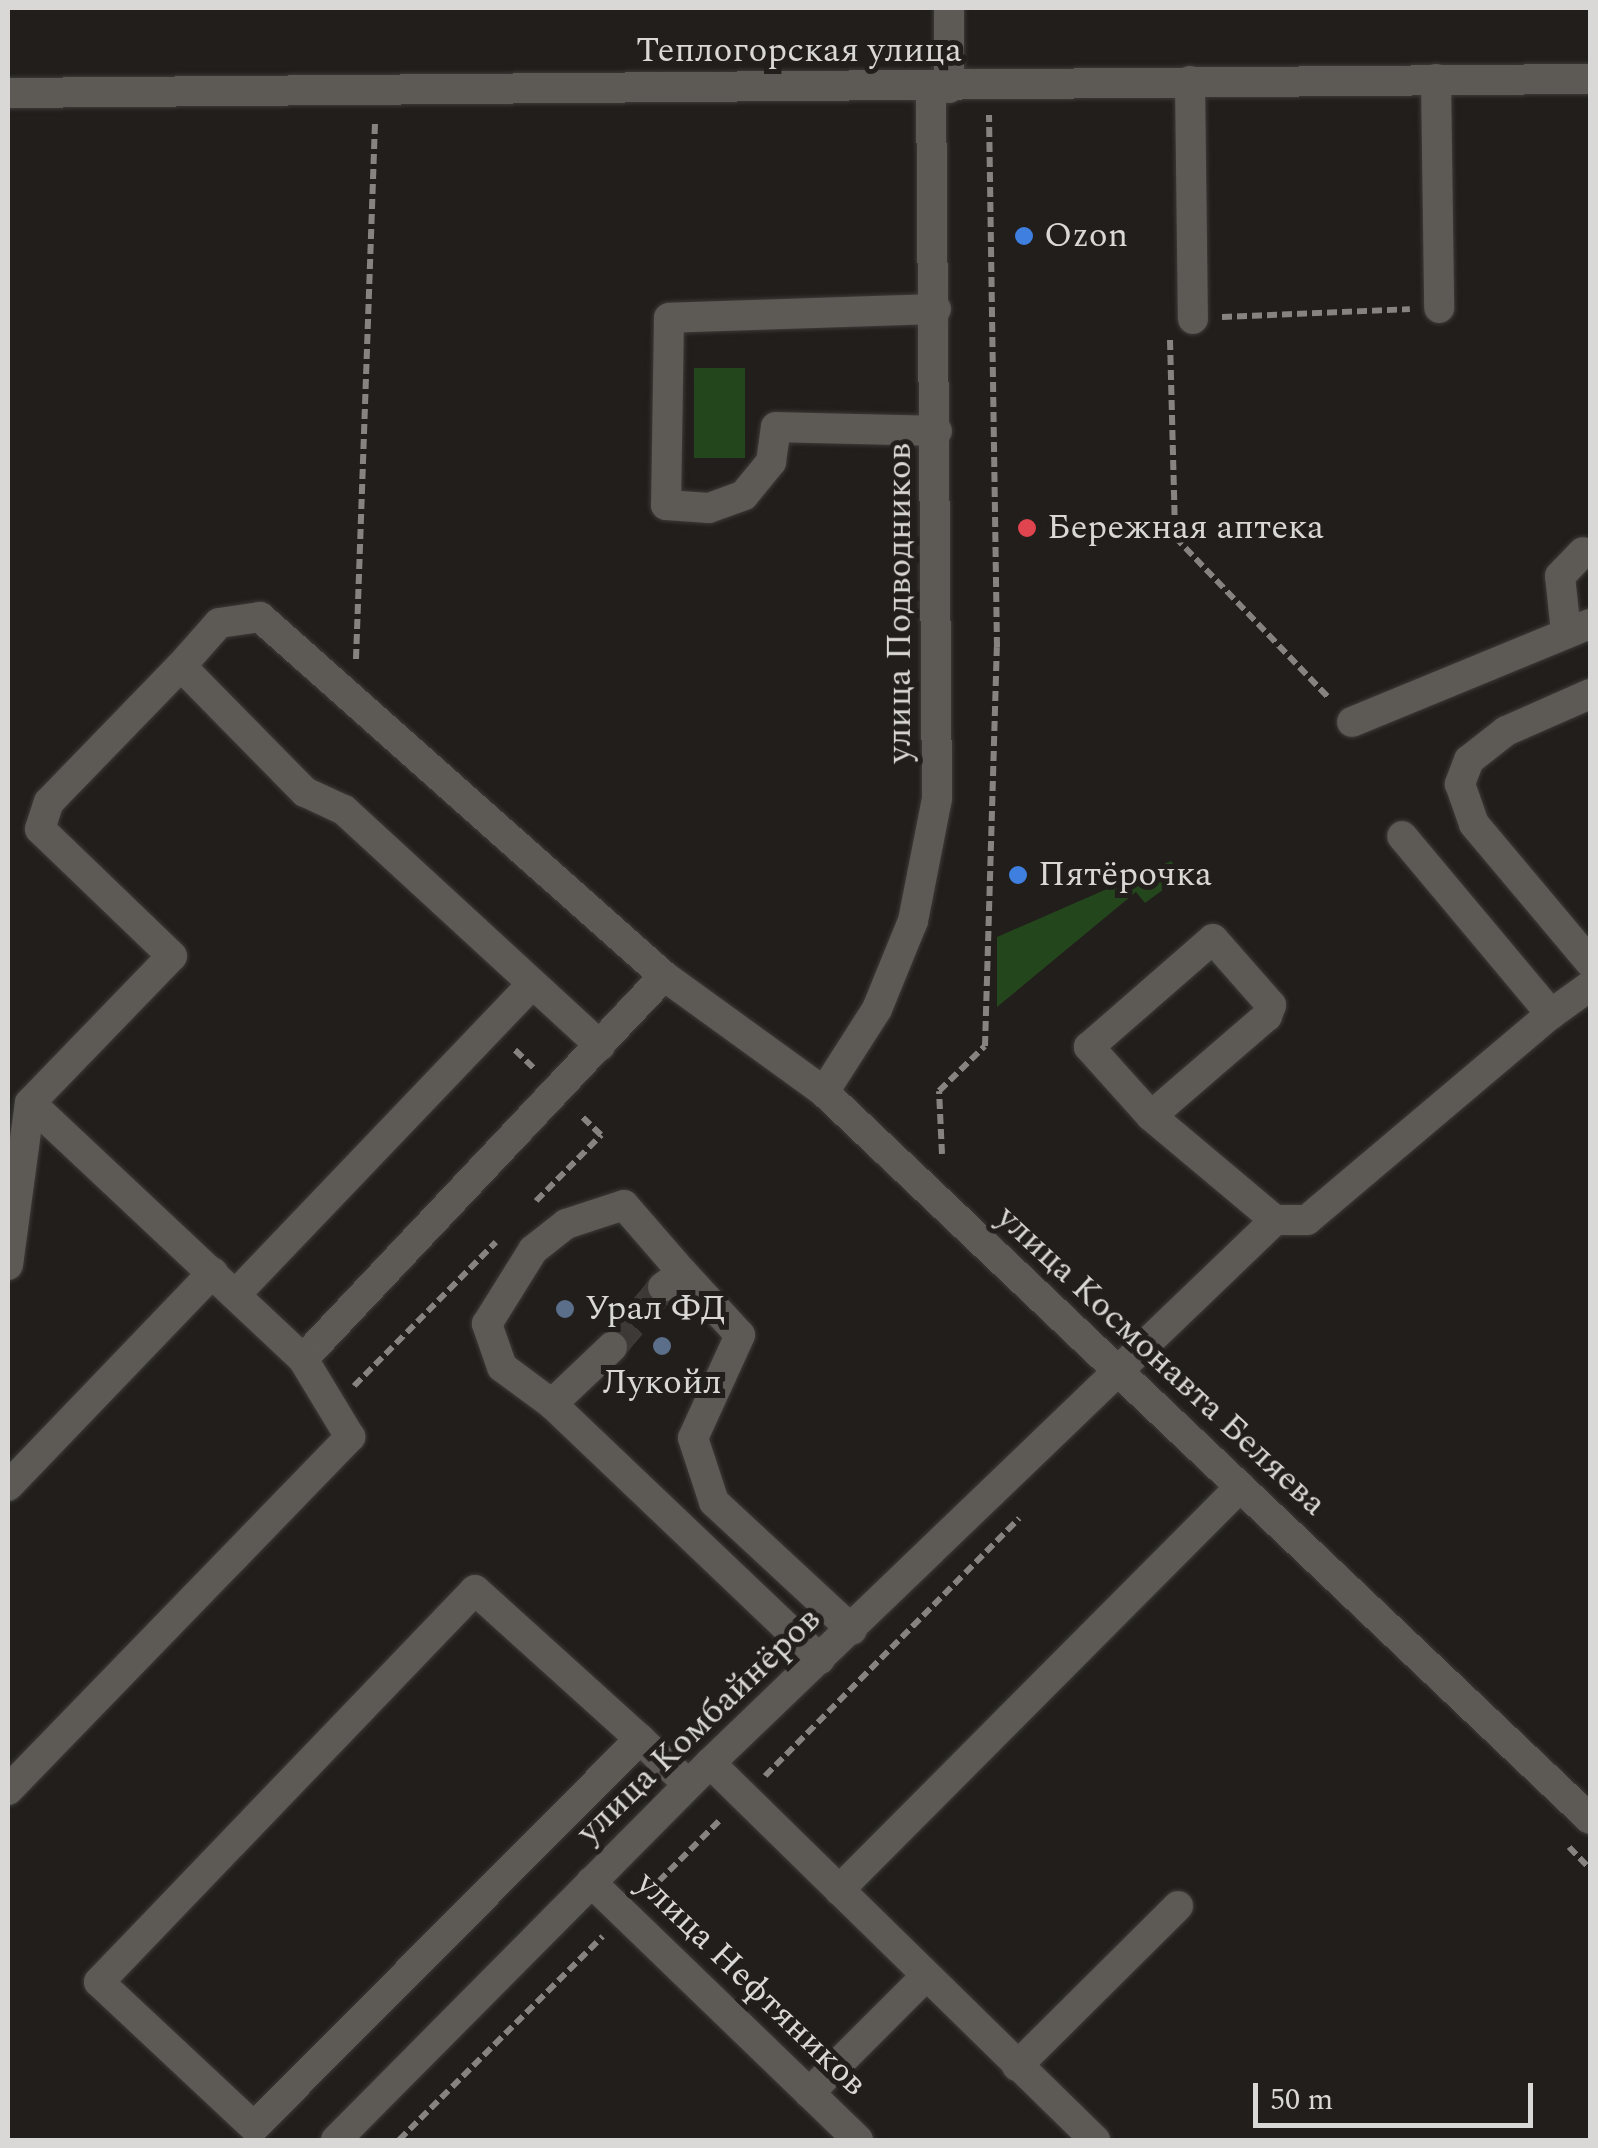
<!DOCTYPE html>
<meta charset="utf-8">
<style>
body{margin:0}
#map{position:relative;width:1598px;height:2148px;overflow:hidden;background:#211e1b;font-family:Spectral,serif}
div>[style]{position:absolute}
.green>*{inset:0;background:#24461c;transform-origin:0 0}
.minor-tunnel>*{height:30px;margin-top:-15px;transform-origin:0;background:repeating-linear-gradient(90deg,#3d3a37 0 30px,transparent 0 45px)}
.path>*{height:6px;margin-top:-3px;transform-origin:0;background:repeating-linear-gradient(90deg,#868381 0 10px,transparent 0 15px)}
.roads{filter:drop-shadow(0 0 2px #3c3a38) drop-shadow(0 0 2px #3c3a38)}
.minor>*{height:30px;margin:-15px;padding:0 15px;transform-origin:15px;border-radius:15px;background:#5d5a56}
.dots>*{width:28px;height:28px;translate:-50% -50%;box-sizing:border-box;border:5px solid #211e1b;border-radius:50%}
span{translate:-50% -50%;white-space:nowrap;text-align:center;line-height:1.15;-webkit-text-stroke:10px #211e1b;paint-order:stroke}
.street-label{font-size:35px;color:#dad8d6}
.poi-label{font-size:35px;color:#dad8d6}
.left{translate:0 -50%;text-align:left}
.frame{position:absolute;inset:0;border:10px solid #dad8d6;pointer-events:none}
.scale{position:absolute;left:1253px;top:2083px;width:280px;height:45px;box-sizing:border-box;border:5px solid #dad8d6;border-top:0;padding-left:12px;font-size:30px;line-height:35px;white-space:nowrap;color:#dad8d6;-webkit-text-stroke:8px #211e1b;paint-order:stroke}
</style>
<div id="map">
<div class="green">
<div style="left:694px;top:368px;width:51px;height:90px"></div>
<div style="clip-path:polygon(1171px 861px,1182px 876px,1145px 903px,1136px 892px,997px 1007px,997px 937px)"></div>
</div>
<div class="minor-tunnel">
<div style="left:612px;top:1347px;width:79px;rotate:-49.6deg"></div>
</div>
<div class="path">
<div style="left:1222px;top:317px;width:188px;rotate:-2.4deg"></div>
<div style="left:1170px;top:340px;width:197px;rotate:88.5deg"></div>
<div style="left:1175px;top:537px;width:224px;rotate:46.3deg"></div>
<div style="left:356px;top:659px;width:537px;rotate:-87.97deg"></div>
<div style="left:515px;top:1050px;width:28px;rotate:44deg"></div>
<div style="left:942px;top:1154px;width:63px;rotate:-92.7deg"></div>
<div style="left:939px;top:1091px;width:64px;rotate:-44.4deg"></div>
<div style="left:985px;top:1046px;width:399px;rotate:-88.3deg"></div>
<div style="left:997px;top:647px;width:532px;rotate:-90.86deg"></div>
<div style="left:536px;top:1201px;width:93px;rotate:-45.4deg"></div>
<div style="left:601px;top:1135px;width:30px;rotate:-136deg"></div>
<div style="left:354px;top:1386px;width:202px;rotate:-45.4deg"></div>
<div style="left:765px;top:1776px;width:362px;rotate:-45.4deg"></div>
<div style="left:1569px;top:1847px;width:30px;rotate:46deg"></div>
<div style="left:648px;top:1892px;width:102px;rotate:-45deg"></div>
<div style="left:399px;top:2140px;width:288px;rotate:-45deg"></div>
</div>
<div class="roads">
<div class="minor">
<div style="left:949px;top:8px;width:80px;rotate:90deg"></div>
<div style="left:1436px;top:79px;width:229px;rotate:89.2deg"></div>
<div style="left:1190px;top:81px;width:238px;rotate:89.3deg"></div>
<div style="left:8px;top:93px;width:1582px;rotate:-0.51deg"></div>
<div style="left:936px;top:309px;width:267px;rotate:178.1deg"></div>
<div style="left:669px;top:318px;width:187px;rotate:90.9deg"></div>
<div style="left:666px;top:505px;width:43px;rotate:4deg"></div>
<div style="left:709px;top:508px;width:37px;rotate:-20deg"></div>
<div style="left:744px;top:495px;width:43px;rotate:-50.7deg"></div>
<div style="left:771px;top:462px;width:35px;rotate:-82deg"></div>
<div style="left:776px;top:427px;width:161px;rotate:1.4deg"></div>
<div style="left:1566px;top:632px;width:56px;rotate:-96.1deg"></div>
<div style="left:1560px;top:576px;width:33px;rotate:-46deg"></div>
<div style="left:181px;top:666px;width:57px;rotate:-48.5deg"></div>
<div style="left:219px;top:623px;width:41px;rotate:-8.3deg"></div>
<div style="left:260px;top:617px;width:540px;rotate:41.62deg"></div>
<div style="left:664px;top:976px;width:198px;rotate:35.9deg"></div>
<div style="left:824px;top:1092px;width:1056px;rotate:43.5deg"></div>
<div style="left:1590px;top:694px;width:92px;rotate:156.2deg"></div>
<div style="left:1506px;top:731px;width:47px;rotate:141.9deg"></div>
<div style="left:1469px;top:760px;width:26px;rotate:111deg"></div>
<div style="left:1460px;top:784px;width:42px;rotate:70.7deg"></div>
<div style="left:1474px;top:824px;width:180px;rotate:50deg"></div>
<div style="left:1352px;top:722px;width:257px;rotate:-22.4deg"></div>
<div style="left:1551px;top:1014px;width:48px;rotate:-35.7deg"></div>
<div style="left:824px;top:1092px;width:98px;rotate:-57.4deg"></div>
<div style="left:877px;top:1009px;width:95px;rotate:-67.8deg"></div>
<div style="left:913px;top:921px;width:124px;rotate:-78.9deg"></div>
<div style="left:937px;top:799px;width:710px;rotate:-90.48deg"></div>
<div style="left:1151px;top:1116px;width:93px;rotate:-131.9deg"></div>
<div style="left:1089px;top:1047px;width:164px;rotate:-41.1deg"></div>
<div style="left:1213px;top:939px;width:88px;rotate:48.7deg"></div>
<div style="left:1271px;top:1005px;width:12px;rotate:110deg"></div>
<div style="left:1267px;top:1016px;width:153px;rotate:139.2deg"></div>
<div style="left:1151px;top:1116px;width:162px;rotate:40deg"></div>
<div style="left:8px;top:1265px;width:163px;rotate:-82.3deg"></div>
<div style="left:30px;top:1103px;width:204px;rotate:-46deg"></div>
<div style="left:172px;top:956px;width:183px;rotate:-136.1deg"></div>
<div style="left:40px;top:829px;width:28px;rotate:-72deg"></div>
<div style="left:49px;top:802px;width:190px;rotate:-45.9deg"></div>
<div style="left:181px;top:666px;width:177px;rotate:45.5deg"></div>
<div style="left:305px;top:792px;width:43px;rotate:24.8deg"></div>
<div style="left:344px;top:810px;width:348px;rotate:42.6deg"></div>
<div style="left:663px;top:1287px;width:24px;rotate:-35deg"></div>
<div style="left:683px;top:1273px;width:84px;rotate:47.4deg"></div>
<div style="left:740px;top:1335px;width:113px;rotate:114.5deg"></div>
<div style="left:693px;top:1438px;width:67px;rotate:71.8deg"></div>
<div style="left:714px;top:1502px;width:188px;rotate:42.8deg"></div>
<div style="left:236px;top:1294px;width:427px;rotate:-46.3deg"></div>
<div style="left:612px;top:1347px;width:83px;rotate:136.5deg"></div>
<div style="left:552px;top:1404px;width:370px;rotate:43.6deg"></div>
<div style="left:303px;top:1359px;width:526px;rotate:-46.69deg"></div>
<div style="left:552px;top:1404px;width:62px;rotate:-143.5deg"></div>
<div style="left:502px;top:1367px;width:46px;rotate:-109.2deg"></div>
<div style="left:487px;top:1324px;width:87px;rotate:-58.1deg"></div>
<div style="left:533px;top:1250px;width:42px;rotate:-38.2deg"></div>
<div style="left:566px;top:1224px;width:61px;rotate:-18.1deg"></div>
<div style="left:624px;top:1205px;width:90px;rotate:49.1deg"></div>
<div style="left:8px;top:1486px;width:296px;rotate:-46.2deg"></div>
<div style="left:640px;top:1739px;width:547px;rotate:134.85deg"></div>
<div style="left:254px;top:2127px;width:212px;rotate:-136.9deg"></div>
<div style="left:99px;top:1982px;width:543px;rotate:-46.19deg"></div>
<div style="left:475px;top:1590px;width:222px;rotate:42.1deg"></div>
<div style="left:640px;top:1739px;width:30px;rotate:44deg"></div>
<div style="left:662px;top:1760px;width:36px;rotate:42deg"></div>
<div style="left:710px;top:1763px;width:539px;rotate:44.4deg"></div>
<div style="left:8px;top:1790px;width:492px;rotate:-45.9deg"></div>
<div style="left:350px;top:1437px;width:91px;rotate:-121.1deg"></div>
<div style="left:303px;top:1359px;width:374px;rotate:-136.8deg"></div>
<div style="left:591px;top:1882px;width:371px;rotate:44deg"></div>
<div style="left:839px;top:1890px;width:569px;rotate:-45.14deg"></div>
<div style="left:1017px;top:2066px;width:227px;rotate:-44.8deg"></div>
<div style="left:809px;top:2093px;width:165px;rotate:-45deg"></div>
<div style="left:336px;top:2140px;width:531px;rotate:-45.23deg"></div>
<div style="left:710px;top:1763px;width:784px;rotate:-43.86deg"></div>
<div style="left:1275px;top:1220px;width:32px"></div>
<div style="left:1307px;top:1220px;width:319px;rotate:-40.2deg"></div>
<div style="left:1551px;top:1014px;width:232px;rotate:-129.9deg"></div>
</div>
</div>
<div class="dots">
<div style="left:1024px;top:236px;background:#3f7fe0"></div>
<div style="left:1027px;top:528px;background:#e0444e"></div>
<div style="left:1018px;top:875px;background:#3f7fe0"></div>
<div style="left:565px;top:1309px;background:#5c6f8a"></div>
<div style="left:662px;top:1346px;background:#5c6f8a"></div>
</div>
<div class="street-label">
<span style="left:799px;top:51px">Теплогорская улица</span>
<span style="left:900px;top:603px;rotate:-90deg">улица Подводников</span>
<span style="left:1161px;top:1361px;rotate:43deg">улица Космонавта Беляева</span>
<span style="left:699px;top:1726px;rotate:-44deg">улица Комбайнёров</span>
<span style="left:751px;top:1984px;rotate:44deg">улица Нефтяников</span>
</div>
<div class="poi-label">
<span class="left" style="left:1044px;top:236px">Ozon</span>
<span class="left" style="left:1047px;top:528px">Бережная аптека</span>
<span class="left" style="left:1038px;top:875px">Пятёрочка</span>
<span class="left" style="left:585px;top:1309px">Урал ФД</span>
<span style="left:662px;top:1383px">Лукойл</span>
</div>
<div class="frame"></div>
<div class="scale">50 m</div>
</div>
